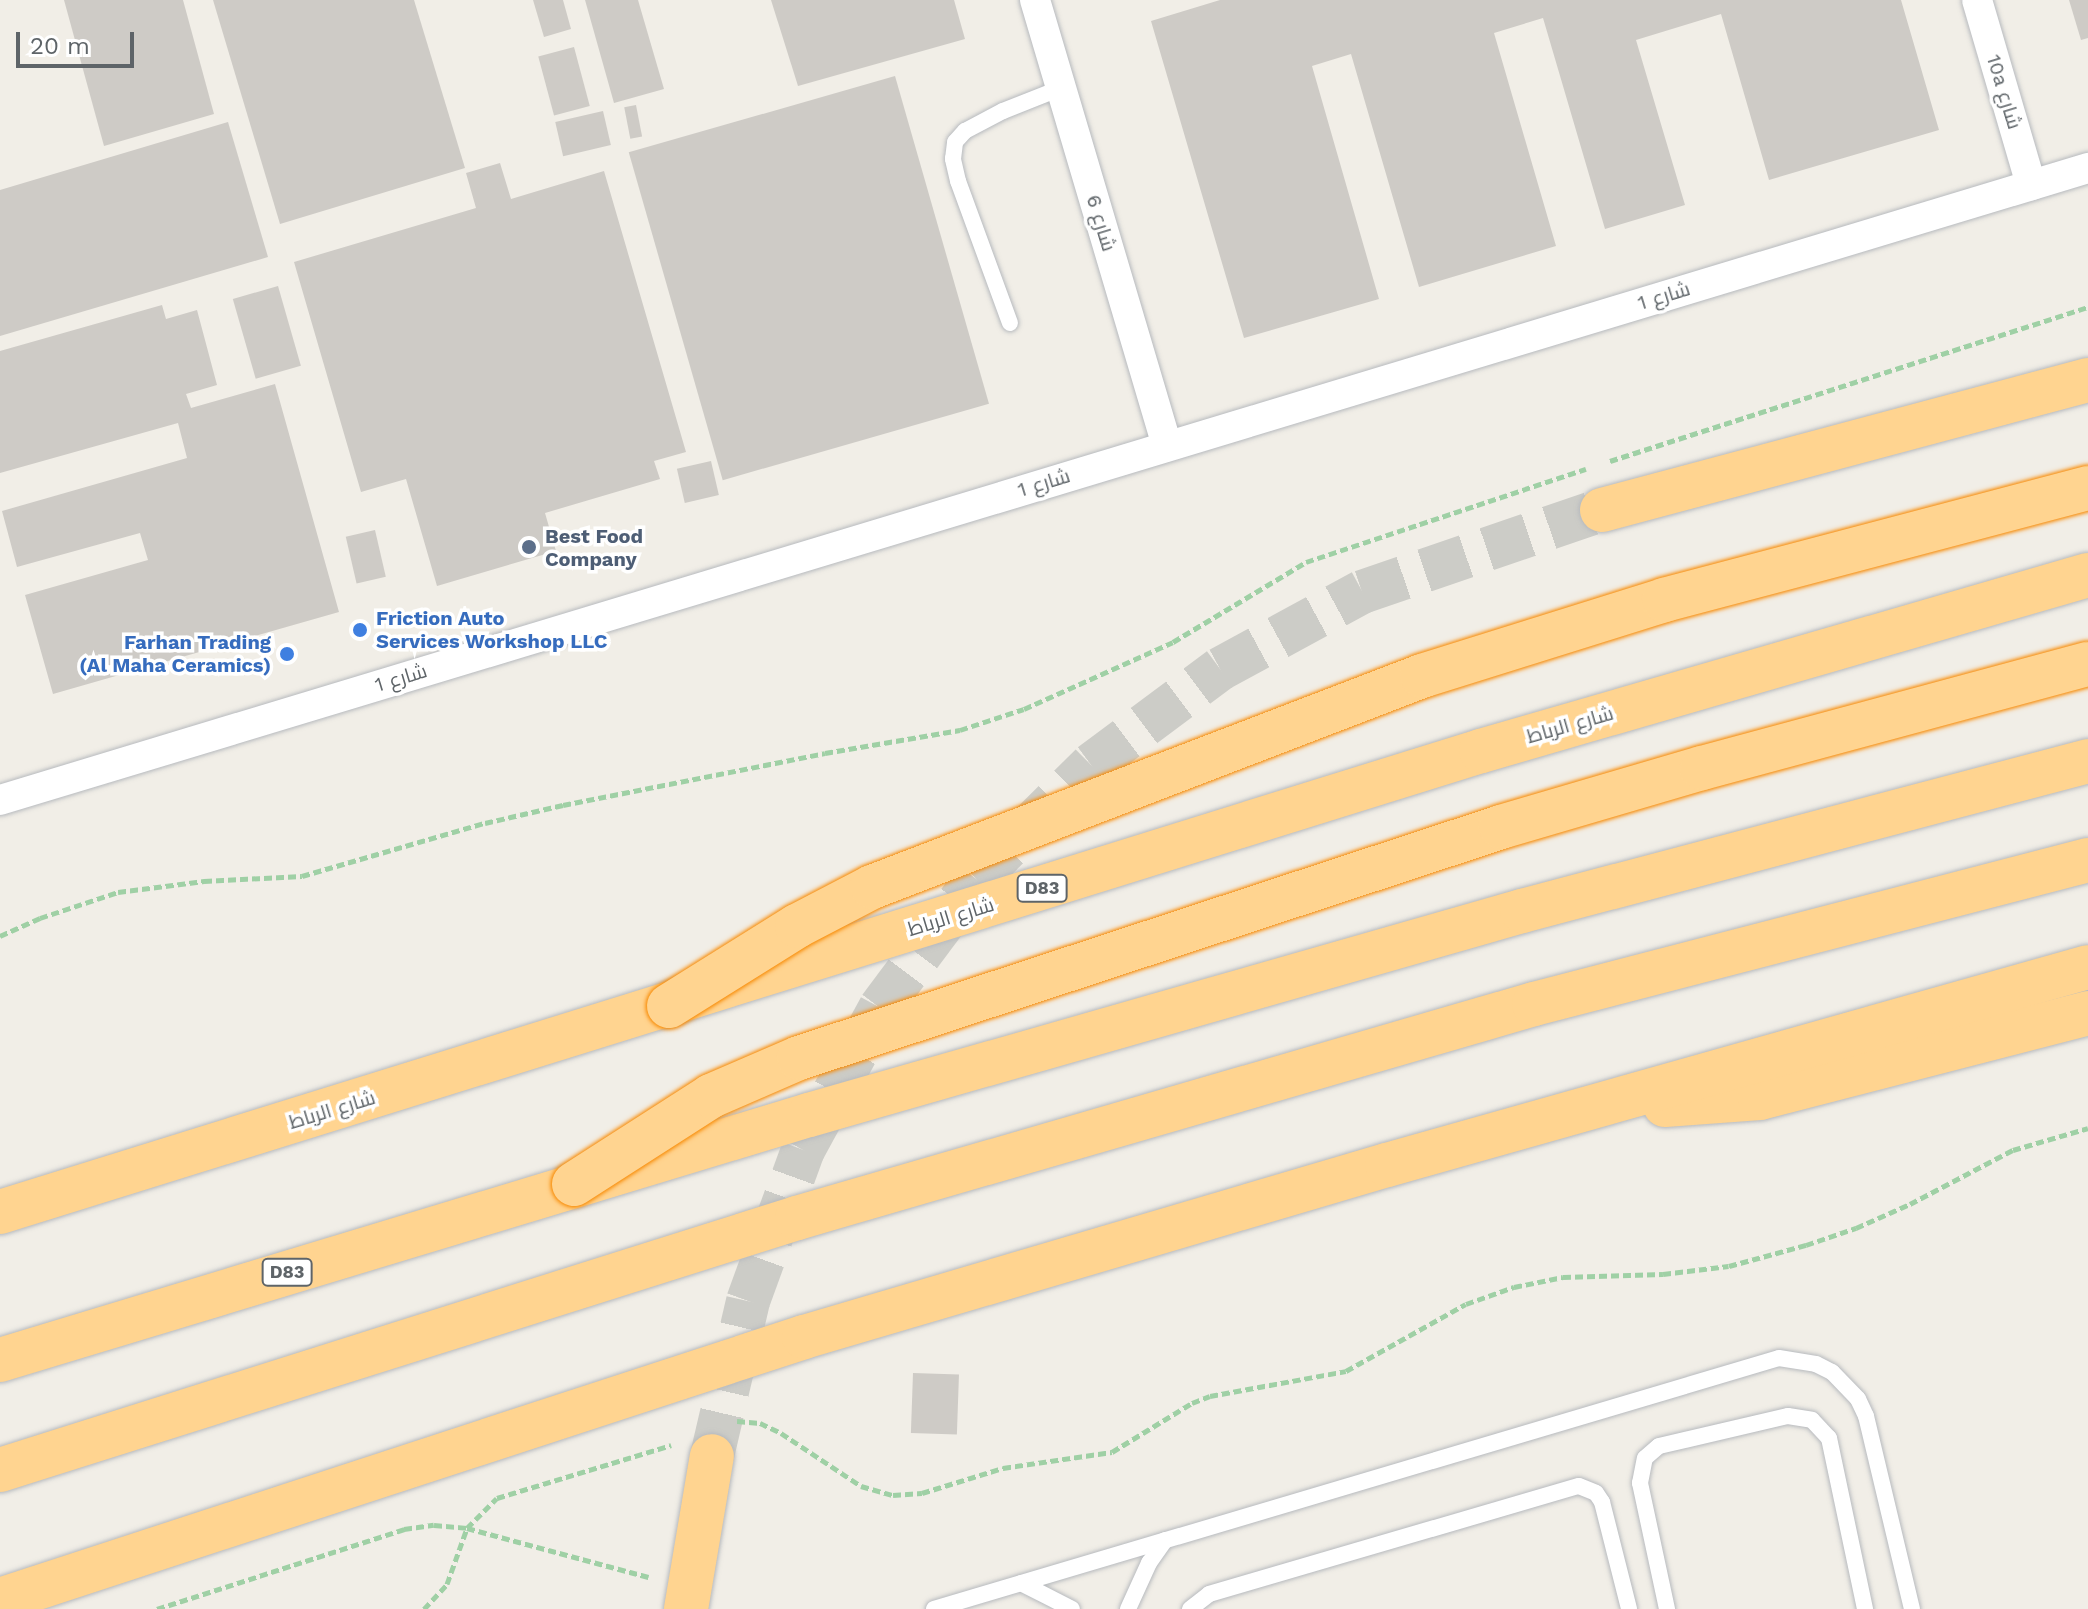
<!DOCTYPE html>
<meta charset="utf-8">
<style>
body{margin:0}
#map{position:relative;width:2088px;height:1609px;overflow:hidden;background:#f1eee7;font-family:"Work Sans",Cairo,sans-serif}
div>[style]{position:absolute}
.building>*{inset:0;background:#cecbc6;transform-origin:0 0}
.highway-tunnel>*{height:44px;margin-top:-22px;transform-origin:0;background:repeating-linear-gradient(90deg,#ccccc7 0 44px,transparent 0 66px)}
.path>*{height:5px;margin-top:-2.5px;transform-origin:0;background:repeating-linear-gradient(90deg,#9fd0a5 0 8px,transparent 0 12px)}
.roads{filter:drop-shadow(0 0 2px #b7babe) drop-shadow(0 0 2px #b7babe)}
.lane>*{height:16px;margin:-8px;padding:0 8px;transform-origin:8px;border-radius:8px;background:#fff}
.street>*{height:30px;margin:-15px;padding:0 15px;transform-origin:15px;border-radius:15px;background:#fff}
.highway>*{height:44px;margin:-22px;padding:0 22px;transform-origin:22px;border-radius:22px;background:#ffd490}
.bridges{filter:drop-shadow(0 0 2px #f88900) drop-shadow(0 0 2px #f88900)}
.highway-bridge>*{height:44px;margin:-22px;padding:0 22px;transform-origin:22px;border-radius:22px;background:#ffd490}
.dots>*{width:22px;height:22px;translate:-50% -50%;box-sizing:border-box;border:4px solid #fff;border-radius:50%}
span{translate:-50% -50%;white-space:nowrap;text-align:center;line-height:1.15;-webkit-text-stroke:7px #fff;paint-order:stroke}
.shield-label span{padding:2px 6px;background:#fff;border:2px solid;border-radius:6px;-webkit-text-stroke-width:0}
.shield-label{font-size:18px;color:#5e6468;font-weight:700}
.street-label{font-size:20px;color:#5e6468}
.service-label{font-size:20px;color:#4e5e75;font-weight:700}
.left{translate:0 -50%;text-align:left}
.shop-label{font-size:20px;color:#366cbe;font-weight:700}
.right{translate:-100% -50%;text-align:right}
.scale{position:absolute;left:16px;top:32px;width:118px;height:36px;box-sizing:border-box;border:4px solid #5e6468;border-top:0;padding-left:10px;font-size:24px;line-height:28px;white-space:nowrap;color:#5e6468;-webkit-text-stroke:6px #fff;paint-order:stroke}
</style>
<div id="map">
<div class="building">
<div style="clip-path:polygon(64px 0,183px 0,214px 114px,104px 146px)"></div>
<div style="clip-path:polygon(213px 0,414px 0,465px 168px,280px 224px)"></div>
<div style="clip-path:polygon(533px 0,563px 0,571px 29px,544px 37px)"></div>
<div style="clip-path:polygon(585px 0,638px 0,664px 89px,614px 103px)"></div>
<div style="clip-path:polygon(771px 0,954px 0,965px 39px,798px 86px)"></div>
<div style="clip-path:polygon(1220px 0,1901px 0,1939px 130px,1769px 180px,1721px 14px,1636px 40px,1685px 205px,1605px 229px,1543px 18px,1494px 33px,1556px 246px,1419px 287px,1351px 54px,1312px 66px,1379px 299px,1244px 338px,1151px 21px)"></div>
<div style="clip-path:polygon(2069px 0,2088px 0,2088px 38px,2081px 40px)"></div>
<div style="left:574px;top:47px;width:61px;height:37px;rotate:75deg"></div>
<div style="left:895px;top:76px;width:341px;height:277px;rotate:74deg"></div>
<div style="left:636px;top:105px;width:32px;height:12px;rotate:79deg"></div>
<div style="left:603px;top:111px;width:35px;height:49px;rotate:77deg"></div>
<div style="clip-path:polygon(228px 122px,268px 257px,0 336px,0 190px)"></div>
<div style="clip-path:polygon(500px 163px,511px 199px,604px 171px,686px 452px,654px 461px,660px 479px,545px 513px,556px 551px,437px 586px,406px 479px,361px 492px,294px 262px,476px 208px,466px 173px)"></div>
<div style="left:278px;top:286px;width:83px;height:47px;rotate:74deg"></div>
<div style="clip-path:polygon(162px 305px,166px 319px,197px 310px,217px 385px,186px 394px,191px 408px,275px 384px,339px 612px,53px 694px,25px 595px,148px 560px,140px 533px,17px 567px,2px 511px,187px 458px,178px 423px,0 473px,0 351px)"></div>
<div style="left:711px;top:461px;width:35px;height:35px;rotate:77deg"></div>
<div style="left:375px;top:530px;width:48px;height:30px;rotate:77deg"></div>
<div style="left:913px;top:1373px;width:46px;height:60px;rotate:2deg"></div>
</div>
<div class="highway-tunnel">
<div style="left:712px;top:1456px;width:159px;rotate:-76.9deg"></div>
<div style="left:748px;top:1301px;width:161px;rotate:-70deg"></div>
<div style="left:803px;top:1150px;width:162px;rotate:-61.5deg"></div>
<div style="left:880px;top:1008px;width:161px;rotate:-53.3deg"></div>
<div style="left:976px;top:879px;width:162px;rotate:-44.7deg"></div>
<div style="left:1091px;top:765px;width:161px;rotate:-36.7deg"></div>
<div style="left:1220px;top:669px;width:162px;rotate:-28.5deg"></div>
<div style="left:1362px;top:592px;width:254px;rotate:-18.9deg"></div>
</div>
<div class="path">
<div style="left:1610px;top:461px;width:502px;rotate:-17.86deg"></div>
<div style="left:0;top:936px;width:44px;rotate:-24.2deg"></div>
<div style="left:40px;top:918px;width:82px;rotate:-18.4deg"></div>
<div style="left:118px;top:892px;width:87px;rotate:-7.3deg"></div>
<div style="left:204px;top:881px;width:98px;rotate:-2.9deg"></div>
<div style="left:302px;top:876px;width:191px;rotate:-16.2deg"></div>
<div style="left:485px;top:823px;width:80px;rotate:-13deg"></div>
<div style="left:563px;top:805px;width:267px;rotate:-11.2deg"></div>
<div style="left:825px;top:753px;width:137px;rotate:-9.7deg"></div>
<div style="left:960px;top:730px;width:67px;rotate:-18.2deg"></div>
<div style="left:1024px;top:709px;width:163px;rotate:-24.2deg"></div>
<div style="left:1173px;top:642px;width:155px;rotate:-31deg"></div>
<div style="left:1306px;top:562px;width:295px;rotate:-18.4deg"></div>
<div style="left:737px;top:1421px;width:23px;rotate:5deg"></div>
<div style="left:760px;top:1423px;width:23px;rotate:25deg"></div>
<div style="left:781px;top:1433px;width:96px;rotate:33.5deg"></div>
<div style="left:861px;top:1486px;width:33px;rotate:16deg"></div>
<div style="left:893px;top:1495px;width:29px;rotate:-4deg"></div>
<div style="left:922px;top:1493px;width:85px;rotate:-17.2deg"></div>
<div style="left:1003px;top:1468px;width:110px;rotate:-8.4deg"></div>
<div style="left:1112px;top:1452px;width:94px;rotate:-31.5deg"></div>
<div style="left:1192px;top:1403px;width:19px;rotate:-21deg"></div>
<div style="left:1210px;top:1396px;width:138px;rotate:-10.4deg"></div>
<div style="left:1346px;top:1371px;width:137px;rotate:-29.2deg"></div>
<div style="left:1466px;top:1304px;width:51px;rotate:-19.5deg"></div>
<div style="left:1514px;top:1287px;width:50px;rotate:-11.5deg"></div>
<div style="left:1563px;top:1277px;width:100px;rotate:-1.7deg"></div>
<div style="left:1663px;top:1274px;width:66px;rotate:-6.9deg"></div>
<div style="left:1729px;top:1266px;width:80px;rotate:-15.3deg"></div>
<div style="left:1806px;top:1245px;width:53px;rotate:-18.8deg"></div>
<div style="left:1856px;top:1228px;width:59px;rotate:-24deg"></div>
<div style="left:1910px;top:1204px;width:116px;rotate:-27.7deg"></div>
<div style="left:2013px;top:1150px;width:78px;rotate:-16.3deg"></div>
<div style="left:157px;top:1609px;width:260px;rotate:-17.9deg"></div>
<div style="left:404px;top:1529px;width:30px;rotate:-8deg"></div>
<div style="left:434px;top:1525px;width:33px;rotate:5deg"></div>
<div style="left:467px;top:1528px;width:188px;rotate:15.1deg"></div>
<div style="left:424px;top:1609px;width:34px;rotate:-47deg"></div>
<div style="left:447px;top:1584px;width:59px;rotate:-70.3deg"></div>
<div style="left:467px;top:1528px;width:42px;rotate:-45deg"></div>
<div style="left:497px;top:1498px;width:182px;rotate:-16.9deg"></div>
</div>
<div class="roads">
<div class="lane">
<div style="left:1010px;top:323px;width:151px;rotate:-110.1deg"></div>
<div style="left:958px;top:181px;width:23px;rotate:-103deg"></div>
<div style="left:953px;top:159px;width:17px;rotate:-83deg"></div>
<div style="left:955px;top:142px;width:15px;rotate:-48deg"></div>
<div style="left:965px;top:131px;width:43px;rotate:-27.8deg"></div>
<div style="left:1003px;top:111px;width:62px;rotate:-21.6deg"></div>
<div style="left:1021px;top:1583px;width:57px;rotate:27deg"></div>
<div style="left:934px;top:1609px;width:881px;rotate:-16.54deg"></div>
<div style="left:1779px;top:1358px;width:37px;rotate:9deg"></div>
<div style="left:1816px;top:1364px;width:18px;rotate:27deg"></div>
<div style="left:1832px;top:1372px;width:37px;rotate:46deg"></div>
<div style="left:1858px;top:1399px;width:19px;rotate:65deg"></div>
<div style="left:1866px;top:1416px;width:198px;rotate:76.6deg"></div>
<div style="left:1128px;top:1609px;width:51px;rotate:-65.5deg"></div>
<div style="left:1149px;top:1563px;width:28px;rotate:-55deg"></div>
<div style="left:1190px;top:1609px;width:24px;rotate:-38deg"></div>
<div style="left:1209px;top:1594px;width:385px;rotate:-16.3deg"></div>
<div style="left:1579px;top:1486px;width:18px;rotate:22deg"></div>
<div style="left:1596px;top:1493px;width:11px;rotate:56deg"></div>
<div style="left:1602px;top:1502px;width:110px;rotate:75.8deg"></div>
<div style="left:1667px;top:1609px;width:129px;rotate:-102.1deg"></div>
<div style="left:1640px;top:1483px;width:25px;rotate:-79deg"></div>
<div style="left:1645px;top:1458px;width:18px;rotate:-41deg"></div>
<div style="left:1659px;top:1446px;width:132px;rotate:-13.1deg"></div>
<div style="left:1788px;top:1416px;width:24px;rotate:9deg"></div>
<div style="left:1812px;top:1420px;width:25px;rotate:47deg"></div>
<div style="left:1829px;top:1438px;width:175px;rotate:78.1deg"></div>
</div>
<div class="street">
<div style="left:1035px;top:0;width:464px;rotate:73.5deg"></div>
<div style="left:1977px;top:0;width:193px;rotate:73.7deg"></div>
<div style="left:0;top:800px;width:2182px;rotate:-16.84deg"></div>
</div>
<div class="highway">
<div style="left:1602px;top:510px;width:503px;rotate:-14.98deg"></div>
<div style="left:1665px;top:1105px;width:95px;rotate:-4.2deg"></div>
<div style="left:1760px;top:1098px;width:339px;rotate:-14.5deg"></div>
<div style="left:0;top:1212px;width:1551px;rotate:-17.29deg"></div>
<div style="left:1481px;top:751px;width:632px;rotate:-16.17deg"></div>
<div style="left:0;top:1360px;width:845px;rotate:-16.85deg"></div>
<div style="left:809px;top:1115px;width:742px;rotate:-15.97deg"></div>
<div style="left:1522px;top:911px;width:586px;rotate:-14.84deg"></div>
<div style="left:0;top:1470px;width:836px;rotate:-17.55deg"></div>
<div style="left:797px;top:1218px;width:767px;rotate:-16.19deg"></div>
<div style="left:1534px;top:1004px;width:572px;rotate:-14.57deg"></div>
<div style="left:0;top:1600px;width:846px;rotate:-18.11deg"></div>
<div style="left:804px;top:1337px;width:608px;rotate:-16.44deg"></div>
<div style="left:1387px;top:1165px;width:728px;rotate:-15.77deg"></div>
<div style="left:686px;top:1609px;width:155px;rotate:-80.4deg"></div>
</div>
</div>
<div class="bridges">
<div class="highway-bridge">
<div style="left:669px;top:1006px;width:151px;rotate:-32deg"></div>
<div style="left:797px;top:926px;width:85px;rotate:-27.5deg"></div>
<div style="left:872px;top:887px;width:589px;rotate:-20.99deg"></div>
<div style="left:1422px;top:676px;width:254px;rotate:-17.4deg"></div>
<div style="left:1664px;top:600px;width:439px;rotate:-14.8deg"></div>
<div style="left:574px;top:1184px;width:163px;rotate:-32.7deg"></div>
<div style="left:711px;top:1096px;width:96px;rotate:-23.4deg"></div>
<div style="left:799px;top:1058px;width:739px;rotate:-18.21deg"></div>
<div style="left:1501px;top:827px;width:209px;rotate:-16.4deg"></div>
<div style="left:1702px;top:768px;width:400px;rotate:-15.1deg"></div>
</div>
</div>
<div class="dots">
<div style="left:529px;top:547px;background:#5c6f8a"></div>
<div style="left:360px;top:630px;background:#3f7fe0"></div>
<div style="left:287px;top:654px;background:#3f7fe0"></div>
</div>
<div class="shield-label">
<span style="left:1042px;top:888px">D83</span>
<span style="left:287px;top:1272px">D83</span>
</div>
<div class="street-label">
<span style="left:2004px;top:92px;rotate:73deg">10a شارع</span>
<span style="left:1101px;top:223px;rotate:73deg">شارع 6</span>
<span style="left:1664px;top:296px;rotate:-17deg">شارع 1</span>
<span style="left:1044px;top:483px;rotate:-17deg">شارع 1</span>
<span style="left:401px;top:678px;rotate:-17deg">شارع 1</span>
<span style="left:1570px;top:725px;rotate:-16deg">شارع الرباط</span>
<span style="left:951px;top:917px;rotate:-17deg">شارع الرباط</span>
<span style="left:332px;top:1110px;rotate:-17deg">شارع الرباط</span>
</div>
<div class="service-label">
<span class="left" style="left:545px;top:548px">Best Food<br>Company</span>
</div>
<div class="shop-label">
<span class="left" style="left:376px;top:630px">Friction Auto<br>Services Workshop LLC</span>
<span class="right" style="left:271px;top:654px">Farhan Trading<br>(Al Maha Ceramics)</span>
</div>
<div class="scale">20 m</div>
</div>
